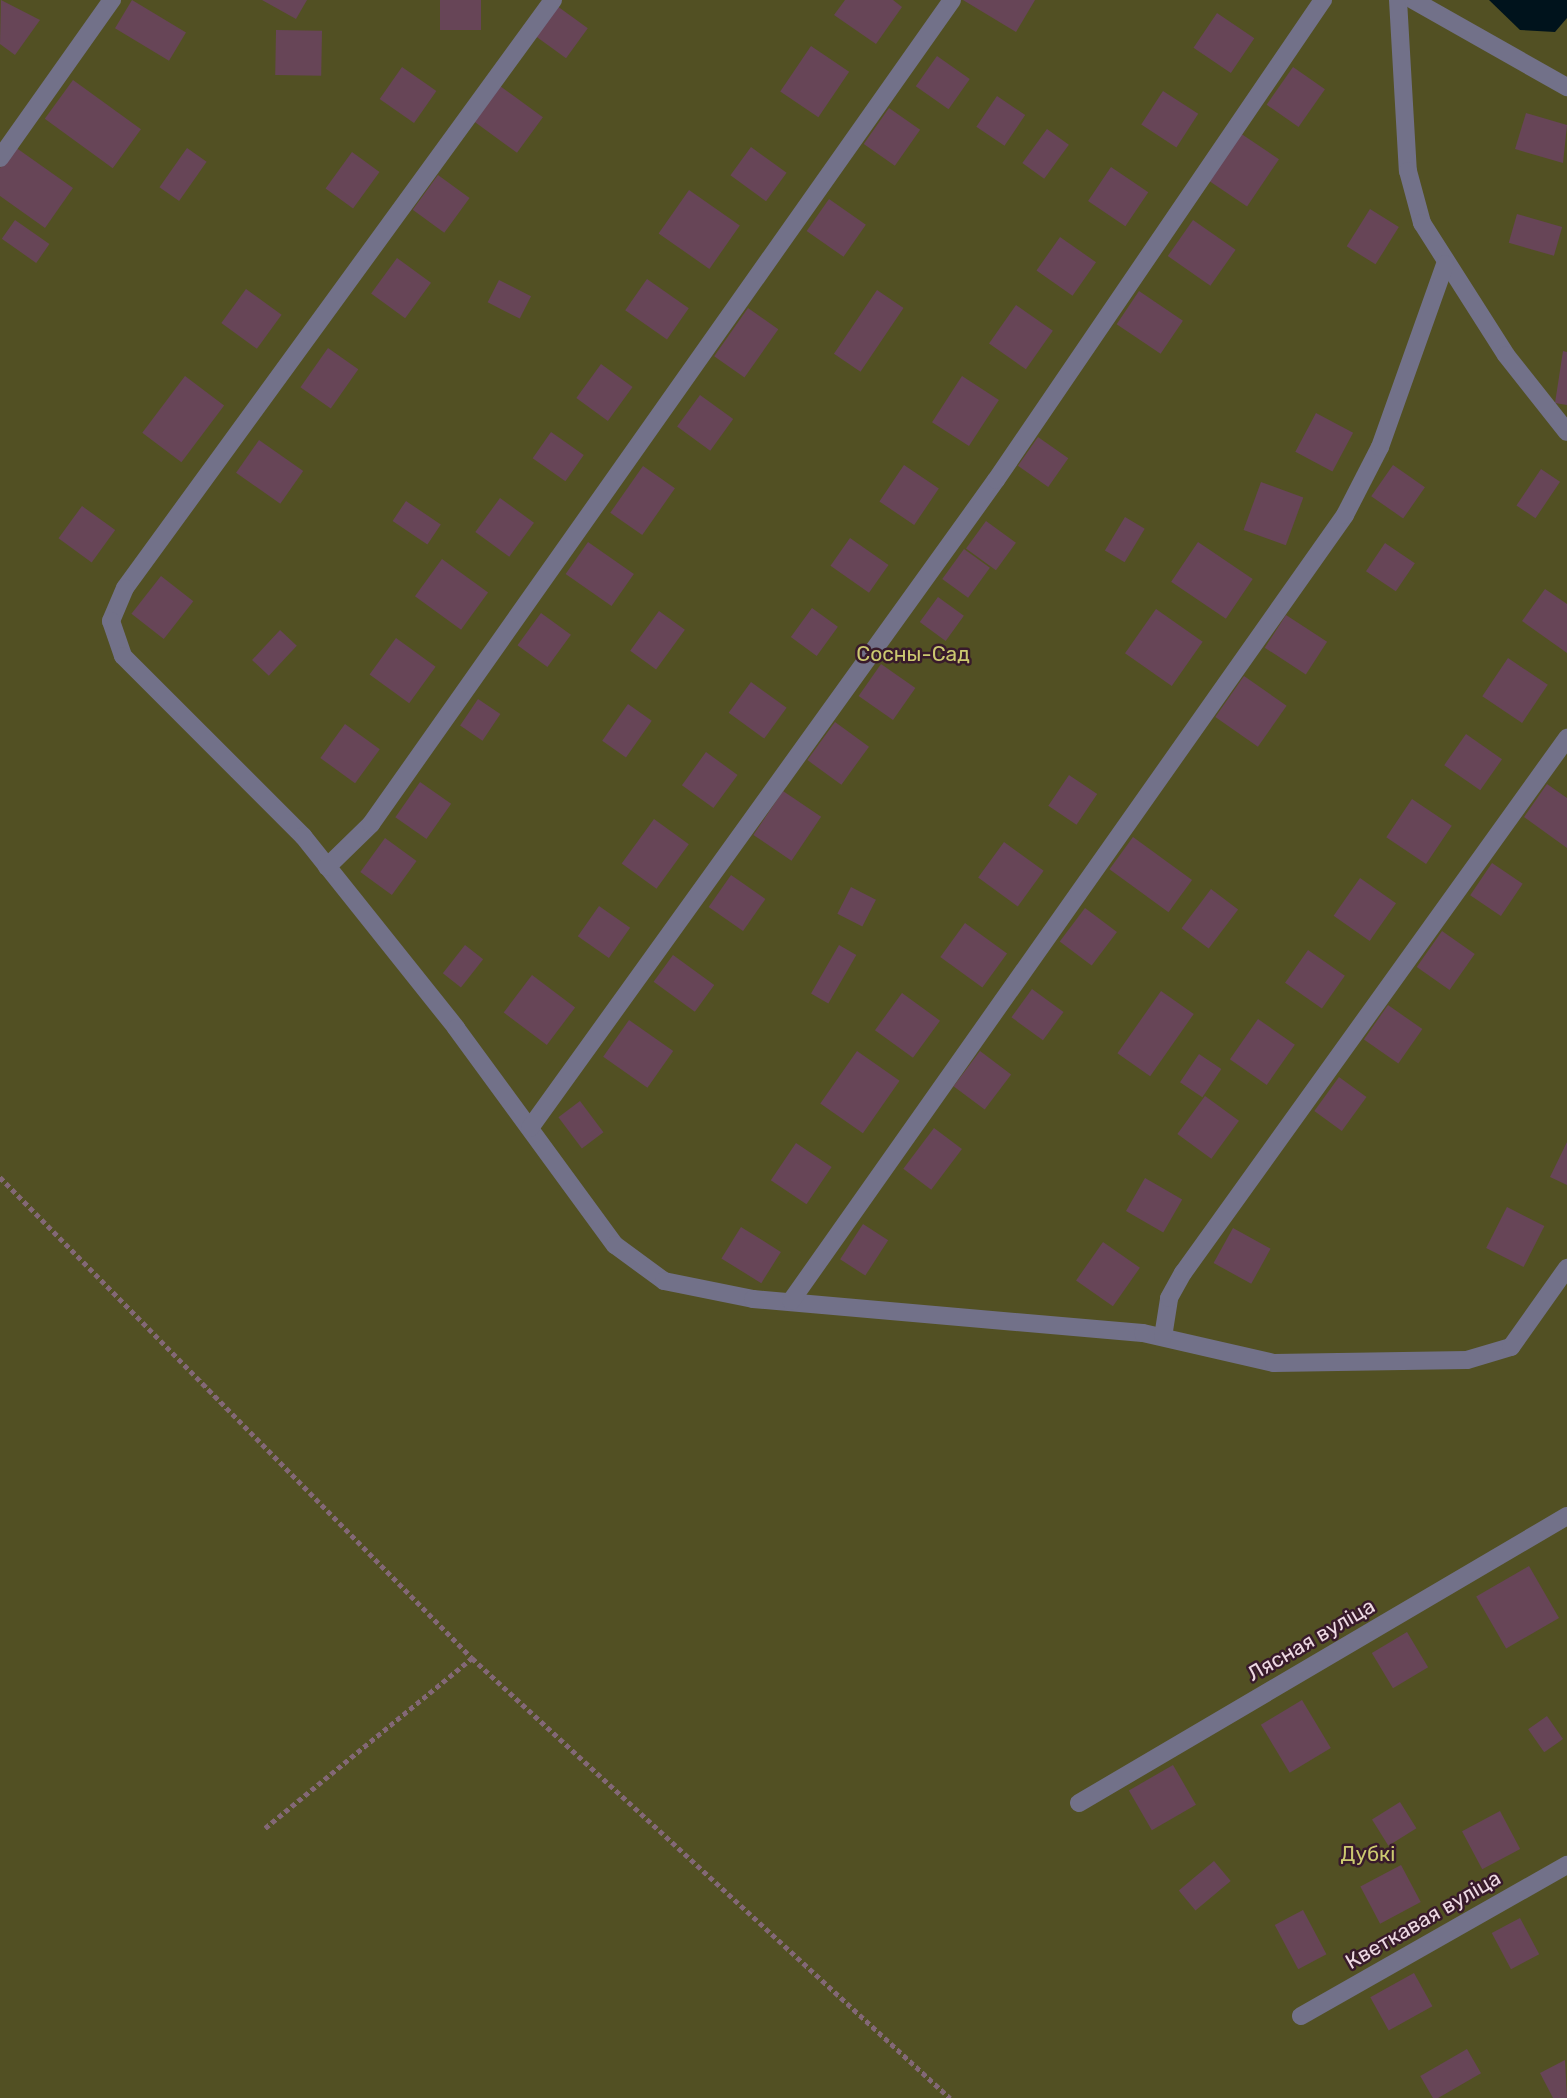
<!DOCTYPE html>
<meta charset="utf-8">
<style>
body{margin:0}
#map{position:relative;width:1567px;height:2098px;overflow:hidden;background:#381a2b;font-family:Rubik,sans-serif}
div>[style]{position:absolute}
.green>*{inset:0;background:#525023;transform-origin:0 0}
.water>*{inset:0;background:#00131c}
.building>*{inset:0;background:#674557;transform-origin:0 0}
.path>*{height:4.5px;margin-top:-2.25px;transform-origin:0;background:repeating-linear-gradient(90deg,#836876 0 5px,transparent 0 8.5px)}
.minor>*{height:18px;margin:-9px;padding:0 9px;transform-origin:9px;border-radius:9px;background:#727189}
span{translate:-50% -50%;white-space:nowrap;text-align:center;line-height:1.15;-webkit-text-stroke:5px #381a2b;paint-order:stroke}
.park-label{font-size:21px;color:#ccc970}
.street-label{font-size:21px;color:#edd8e2}
</style>
<div id="map">
<div class="green">
<div style="left:0;top:0;width:1567px;height:2098px"></div>
</div>
<div class="water">
<div style="clip-path:polygon(1489px 0,1567px 0,1567px 18px,1555px 32px,1520px 30px)"></div>
</div>
<div class="building">
<div style="clip-path:polygon(1px 0,40px 20px,15px 55px,0 44px)"></div>
<div style="left:132px;top:0;width:63px;height:33px;rotate:31deg"></div>
<div style="clip-path:polygon(262px 0,307px 0,296px 19px)"></div>
<div style="left:440px;top:0;width:41px;height:30px"></div>
<div style="clip-path:polygon(845px 0,893px 0,902px 7px,876px 44px,834px 15px)"></div>
<div style="clip-path:polygon(963px 0,1035px 0,1016px 32px)"></div>
<div style="left:553px;top:3px;width:43px;height:37px;rotate:36deg"></div>
<div style="left:1217px;top:13px;width:45px;height:42px;rotate:34deg"></div>
<div style="left:276px;top:30px;width:46px;height:45px;rotate:1deg"></div>
<div style="left:811px;top:46px;width:46px;height:55px;rotate:34deg"></div>
<div style="left:937px;top:56px;width:40px;height:37px;rotate:35deg"></div>
<div style="left:402px;top:67px;width:42px;height:39px;rotate:35deg"></div>
<div style="left:1293px;top:67px;width:39px;height:46px;rotate:35deg"></div>
<div style="left:73px;top:80px;width:84px;height:48px;rotate:36deg"></div>
<div style="left:500px;top:86px;width:53px;height:44px;rotate:36deg"></div>
<div style="left:1163px;top:91px;width:42px;height:40px;rotate:33deg"></div>
<div style="left:997px;top:96px;width:34px;height:37px;rotate:34deg"></div>
<div style="left:889px;top:108px;width:38px;height:44px;rotate:35deg"></div>
<div style="clip-path:polygon(1526px 113px,1567px 125px,1563px 163px,1515px 149px)"></div>
<div style="left:1047px;top:129px;width:27px;height:42px;rotate:36deg"></div>
<div style="left:1240px;top:133px;width:47px;height:57px;rotate:34deg"></div>
<div style="clip-path:polygon(15px 147px,73px 188px,45px 228px,0 196px,0 168px)"></div>
<div style="left:751px;top:147px;width:44px;height:35px;rotate:36deg"></div>
<div style="left:187px;top:148px;width:24px;height:48px;rotate:35deg"></div>
<div style="left:352px;top:152px;width:34px;height:45px;rotate:36deg"></div>
<div style="left:1111px;top:167px;width:45px;height:41px;rotate:34deg"></div>
<div style="left:438px;top:175px;width:39px;height:43px;rotate:36deg"></div>
<div style="left:689px;top:190px;width:62px;height:53px;rotate:35deg"></div>
<div style="left:829px;top:199px;width:45px;height:39px;rotate:35deg"></div>
<div style="left:1370px;top:209px;width:34px;height:44px;rotate:32deg"></div>
<div style="left:1517px;top:214px;width:47px;height:30px;rotate:16deg"></div>
<div style="left:15px;top:220px;width:42px;height:23px;rotate:35deg"></div>
<div style="left:1193px;top:220px;width:52px;height:44px;rotate:35deg"></div>
<div style="left:1060px;top:237px;width:44px;height:41px;rotate:35deg"></div>
<div style="left:397px;top:258px;width:42px;height:44px;rotate:36deg"></div>
<div style="left:647px;top:279px;width:51px;height:38px;rotate:35deg"></div>
<div style="left:499px;top:280px;width:36px;height:25px;rotate:27deg"></div>
<div style="left:246px;top:289px;width:44px;height:42px;rotate:36deg"></div>
<div style="left:877px;top:290px;width:32px;height:77px;rotate:34deg"></div>
<div style="left:1139px;top:291px;width:53px;height:40px;rotate:34deg"></div>
<div style="left:1016px;top:305px;width:45px;height:47px;rotate:35deg"></div>
<div style="left:748px;top:308px;width:37px;height:59px;rotate:35deg"></div>
<div style="left:328px;top:348px;width:37px;height:48px;rotate:35deg"></div>
<div style="clip-path:polygon(1563px 351px,1567px 352px,1567px 405px,1555px 403px)"></div>
<div style="left:601px;top:364px;width:39px;height:42px;rotate:36deg"></div>
<div style="left:185px;top:376px;width:49px;height:71px;rotate:37deg"></div>
<div style="left:962px;top:376px;width:44px;height:55px;rotate:33deg"></div>
<div style="left:700px;top:395px;width:41px;height:39px;rotate:36deg"></div>
<div style="left:1316px;top:413px;width:42px;height:44px;rotate:28deg"></div>
<div style="left:551px;top:432px;width:40px;height:32px;rotate:35deg"></div>
<div style="left:1038px;top:437px;width:37px;height:35px;rotate:35deg"></div>
<div style="left:259px;top:440px;width:54px;height:40px;rotate:35deg"></div>
<div style="left:904px;top:465px;width:42px;height:44px;rotate:34deg"></div>
<div style="left:1393px;top:465px;width:39px;height:38px;rotate:35deg"></div>
<div style="left:643px;top:466px;width:39px;height:57px;rotate:35deg"></div>
<div style="left:1541px;top:469px;width:23px;height:44px;rotate:34deg"></div>
<div style="left:1261px;top:482px;width:45px;height:51px;rotate:20deg"></div>
<div style="left:500px;top:498px;width:42px;height:42px;rotate:36deg"></div>
<div style="left:406px;top:501px;width:42px;height:24px;rotate:34deg"></div>
<div style="left:82px;top:506px;width:41px;height:40px;rotate:36deg"></div>
<div style="left:1125px;top:517px;width:23px;height:39px;rotate:31deg"></div>
<div style="left:986px;top:521px;width:37px;height:34px;rotate:36deg"></div>
<div style="left:850px;top:538px;width:47px;height:34px;rotate:35deg"></div>
<div style="left:588px;top:542px;width:56px;height:39px;rotate:35deg"></div>
<div style="left:1198px;top:542px;width:66px;height:48px;rotate:34deg"></div>
<div style="left:1385px;top:543px;width:36px;height:34px;rotate:34deg"></div>
<div style="left:964px;top:549px;width:32px;height:37px;rotate:36deg"></div>
<div style="left:442px;top:559px;width:57px;height:46px;rotate:36deg"></div>
<div style="left:161px;top:576px;width:41px;height:48px;rotate:38deg"></div>
<div style="clip-path:polygon(1545px 589px,1567px 604px,1567px 653px,1522px 621px)"></div>
<div style="left:938px;top:597px;width:32px;height:31px;rotate:36deg"></div>
<div style="left:812px;top:608px;width:32px;height:36px;rotate:36deg"></div>
<div style="left:1156px;top:609px;width:57px;height:54px;rotate:35deg"></div>
<div style="left:659px;top:611px;width:32px;height:49px;rotate:36deg"></div>
<div style="left:541px;top:613px;width:37px;height:40px;rotate:36deg"></div>
<div style="left:1286px;top:615px;width:49px;height:39px;rotate:33deg"></div>
<div style="left:280px;top:630px;width:23px;height:41px;rotate:43deg"></div>
<div style="left:396px;top:638px;width:49px;height:45px;rotate:36deg"></div>
<div style="left:1508px;top:658px;width:48px;height:46px;rotate:34deg"></div>
<div style="left:881px;top:664px;width:42px;height:39px;rotate:35deg"></div>
<div style="left:1244px;top:676px;width:52px;height:50px;rotate:35deg"></div>
<div style="left:751px;top:682px;width:44px;height:38px;rotate:36deg"></div>
<div style="left:478px;top:699px;width:27px;height:32px;rotate:34deg"></div>
<div style="left:628px;top:704px;width:29px;height:45px;rotate:35deg"></div>
<div style="left:835px;top:722px;width:42px;height:47px;rotate:36deg"></div>
<div style="left:345px;top:724px;width:43px;height:42px;rotate:36deg"></div>
<div style="left:1466px;top:734px;width:44px;height:38px;rotate:35deg"></div>
<div style="left:706px;top:752px;width:39px;height:41px;rotate:36deg"></div>
<div style="left:1069px;top:775px;width:34px;height:37px;rotate:34deg"></div>
<div style="left:420px;top:782px;width:38px;height:43px;rotate:35deg"></div>
<div style="clip-path:polygon(1547px 784px,1567px 798px,1567px 848px,1524px 817px)"></div>
<div style="left:783px;top:791px;width:46px;height:53px;rotate:34deg"></div>
<div style="left:1412px;top:799px;width:48px;height:46px;rotate:34deg"></div>
<div style="left:654px;top:819px;width:43px;height:55px;rotate:36deg"></div>
<div style="left:1133px;top:837px;width:73px;height:40px;rotate:36deg"></div>
<div style="left:385px;top:838px;width:39px;height:42px;rotate:36deg"></div>
<div style="left:1004px;top:842px;width:49px;height:44px;rotate:36deg"></div>
<div style="left:1492px;top:863px;width:37px;height:39px;rotate:34deg"></div>
<div style="left:731px;top:875px;width:42px;height:39px;rotate:35deg"></div>
<div style="left:1360px;top:878px;width:44px;height:46px;rotate:35deg"></div>
<div style="left:851px;top:887px;width:28px;height:30px;rotate:27deg"></div>
<div style="left:1211px;top:889px;width:34px;height:49px;rotate:37deg"></div>
<div style="left:599px;top:906px;width:38px;height:37px;rotate:35deg"></div>
<div style="left:1085px;top:908px;width:40px;height:42px;rotate:37deg"></div>
<div style="left:965px;top:923px;width:52px;height:42px;rotate:36deg"></div>
<div style="left:1442px;top:931px;width:40px;height:44px;rotate:35deg"></div>
<div style="left:465px;top:945px;width:23px;height:36px;rotate:38deg"></div>
<div style="left:839px;top:945px;width:20px;height:56px;rotate:30deg"></div>
<div style="left:1308px;top:950px;width:45px;height:40px;rotate:35deg"></div>
<div style="left:673px;top:955px;width:51px;height:33px;rotate:36deg"></div>
<div style="left:532px;top:975px;width:54px;height:47px;rotate:37deg"></div>
<div style="left:1032px;top:989px;width:39px;height:35px;rotate:36deg"></div>
<div style="left:1161px;top:991px;width:40px;height:76px;rotate:35deg"></div>
<div style="left:902px;top:993px;width:47px;height:46px;rotate:36deg"></div>
<div style="left:1388px;top:1005px;width:42px;height:42px;rotate:35deg"></div>
<div style="left:1258px;top:1019px;width:45px;height:49px;rotate:35deg"></div>
<div style="left:629px;top:1020px;width:54px;height:45px;rotate:35deg"></div>
<div style="left:857px;top:1051px;width:52px;height:64px;rotate:35deg"></div>
<div style="left:980px;top:1051px;width:39px;height:44px;rotate:37deg"></div>
<div style="left:1199px;top:1054px;width:27px;height:34px;rotate:34deg"></div>
<div style="left:1339px;top:1077px;width:34px;height:42px;rotate:36deg"></div>
<div style="left:1205px;top:1096px;width:42px;height:47px;rotate:36deg"></div>
<div style="left:580px;top:1101px;width:39px;height:27px;rotate:53deg"></div>
<div style="left:934px;top:1128px;width:35px;height:51px;rotate:37deg"></div>
<div style="clip-path:polygon(1567px 1142px,1567px 1185px,1550px 1177px)"></div>
<div style="left:796px;top:1143px;width:43px;height:45px;rotate:34deg"></div>
<div style="left:1145px;top:1178px;width:43px;height:38px;rotate:30deg"></div>
<div style="left:1507px;top:1207px;width:42px;height:46px;rotate:27deg"></div>
<div style="left:863px;top:1224px;width:30px;height:42px;rotate:33deg"></div>
<div style="left:741px;top:1227px;width:47px;height:37px;rotate:32deg"></div>
<div style="left:1233px;top:1228px;width:43px;height:40px;rotate:29deg"></div>
<div style="left:1103px;top:1242px;width:45px;height:47px;rotate:35deg"></div>
<div style="left:1529px;top:1566px;width:60px;height:61px;rotate:60deg"></div>
<div style="left:1407px;top:1632px;width:41px;height:41px;rotate:59deg"></div>
<div style="left:1302px;top:1700px;width:56px;height:48px;rotate:59deg"></div>
<div style="left:1547px;top:1716px;width:28px;height:23px;rotate:55deg"></div>
<div style="left:1173px;top:1765px;width:46px;height:51px;rotate:60deg"></div>
<div style="left:1400px;top:1802px;width:31px;height:33px;rotate:58deg"></div>
<div style="left:1500px;top:1811px;width:43px;height:43px;rotate:62deg"></div>
<div style="left:1214px;top:1861px;width:26px;height:46px;rotate:50deg"></div>
<div style="left:1401px;top:1865px;width:42px;height:46px;rotate:62deg"></div>
<div style="left:1303px;top:1910px;width:50px;height:32px;rotate:62deg"></div>
<div style="left:1520px;top:1918px;width:41px;height:32px;rotate:62deg"></div>
<div style="left:1414px;top:1973px;width:38px;height:50px;rotate:61deg"></div>
<div style="left:1467px;top:2049px;width:28px;height:54px;rotate:60deg"></div>
<div style="clip-path:polygon(1565px 2060px,1567px 2098px,1553px 2098px,1540px 2073px)"></div>
</div>
<div class="path">
<div style="left:0;top:1177px;width:674px;rotate:45.54deg"></div>
<div style="left:472px;top:1658px;width:650px;rotate:42.63deg"></div>
<div style="left:265px;top:1828px;width:268px;rotate:-39.4deg"></div>
</div>
<div class="minor">
<div style="left:553px;top:0;width:727px;rotate:126.05deg"></div>
<div style="left:125px;top:588px;width:36px;rotate:113deg"></div>
<div style="left:111px;top:621px;width:37px;rotate:71deg"></div>
<div style="left:123px;top:656px;width:255px;rotate:45deg"></div>
<div style="left:303px;top:836px;width:246px;rotate:51.4deg"></div>
<div style="left:456px;top:1028px;width:269px;rotate:53.8deg"></div>
<div style="left:615px;top:1245px;width:61px;rotate:36.3deg"></div>
<div style="left:664px;top:1281px;width:91px;rotate:11.4deg"></div>
<div style="left:753px;top:1299px;width:391px;rotate:5deg"></div>
<div style="left:1143px;top:1333px;width:134px;rotate:12.9deg"></div>
<div style="left:1274px;top:1363px;width:193px;rotate:-0.9deg"></div>
<div style="left:1467px;top:1360px;width:46px;rotate:-16.5deg"></div>
<div style="left:1511px;top:1347px;width:97px;rotate:-54.7deg"></div>
<div style="left:1398px;top:0;width:171px;rotate:86.7deg"></div>
<div style="left:1408px;top:171px;width:54px;rotate:74.9deg"></div>
<div style="left:1422px;top:223px;width:156px;rotate:57.5deg"></div>
<div style="left:1506px;top:355px;width:98px;rotate:51.6deg"></div>
<div style="left:1413px;top:0;width:177px;rotate:29.5deg"></div>
<div style="left:0;top:158px;width:194px;rotate:-54.7deg"></div>
<div style="left:327px;top:867px;width:62px;rotate:-44.3deg"></div>
<div style="left:371px;top:824px;width:1008px;rotate:-54.81deg"></div>
<div style="left:530px;top:1128px;width:798px;rotate:-54.28deg"></div>
<div style="left:996px;top:480px;width:581px;rotate:-55.74deg"></div>
<div style="left:791px;top:1301px;width:962px;rotate:-54.82deg"></div>
<div style="left:1345px;top:515px;width:76px;rotate:-62.8deg"></div>
<div style="left:1380px;top:447px;width:194px;rotate:-70.4deg"></div>
<div style="left:1163px;top:1337px;width:39px;rotate:-81deg"></div>
<div style="left:1169px;top:1298px;width:29px;rotate:-61deg"></div>
<div style="left:1183px;top:1273px;width:659px;rotate:-54.33deg"></div>
<div style="left:1079px;top:1803px;width:566px;rotate:-30.46deg"></div>
<div style="left:1301px;top:2016px;width:306px;rotate:-29.6deg"></div>
</div>
<div class="park-label">
<span style="left:913px;top:654px">Сосны-Сад</span>
<span style="left:1368px;top:1854px">Дубкі</span>
</div>
<div class="street-label">
<span style="left:1311px;top:1640px;rotate:-30deg">Лясная вуліца</span>
<span style="left:1423px;top:1920px;rotate:-30deg">Кветкавая вуліца</span>
</div>
</div>
